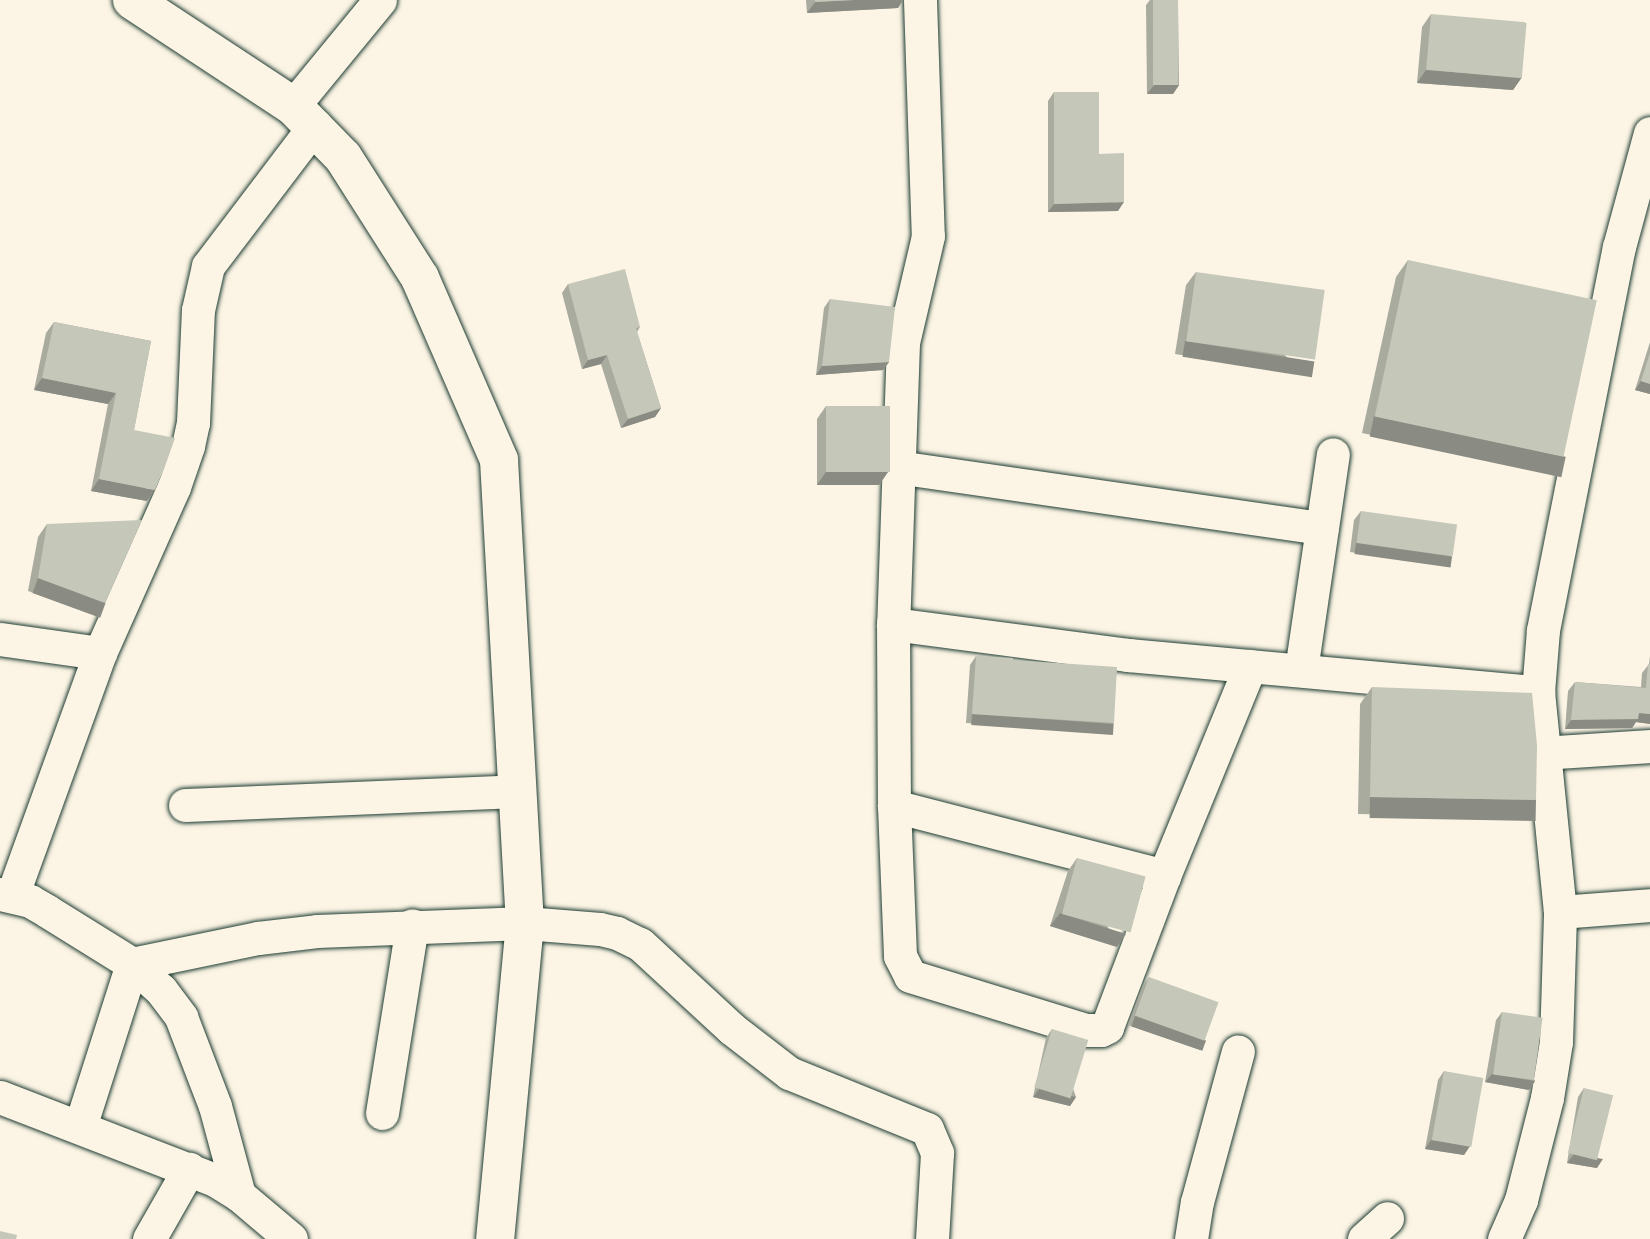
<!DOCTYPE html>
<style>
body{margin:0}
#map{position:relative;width:1650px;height:1239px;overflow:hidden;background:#fcf5e5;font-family:"Balsamiq Sans",sans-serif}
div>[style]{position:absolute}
.roads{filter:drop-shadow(0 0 2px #1f3d34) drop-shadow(0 0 2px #1f3d34)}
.street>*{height:33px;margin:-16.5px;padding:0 16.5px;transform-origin:16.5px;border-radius:16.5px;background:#fcf5e5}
.secondary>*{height:38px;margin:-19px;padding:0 19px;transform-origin:19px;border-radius:19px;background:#fcf5e5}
.wall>*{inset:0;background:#a9ab9f}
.shaded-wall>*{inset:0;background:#8a8b82;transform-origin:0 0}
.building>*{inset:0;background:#c5c7b9;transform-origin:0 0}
span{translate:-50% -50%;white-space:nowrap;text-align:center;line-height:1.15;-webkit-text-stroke:5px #fcf5e5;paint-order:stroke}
</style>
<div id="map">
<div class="roads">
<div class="street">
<div style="left:920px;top:0;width:236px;rotate:88.1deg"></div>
<div style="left:928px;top:236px;width:110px;rotate:103.2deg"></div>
<div style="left:903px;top:343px;width:281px;rotate:92deg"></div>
<div style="left:893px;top:624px;width:182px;rotate:89.7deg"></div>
<div style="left:894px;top:806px;width:150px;rotate:87.7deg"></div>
<div style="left:900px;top:956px;width:22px;rotate:63deg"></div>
<div style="left:910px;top:976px;width:184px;rotate:17.1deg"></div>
<div style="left:1086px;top:1030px;width:15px"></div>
<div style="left:1101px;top:1030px;width:7px;rotate:-27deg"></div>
<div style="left:1107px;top:1027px;width:161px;rotate:-69.3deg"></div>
<div style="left:1164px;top:876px;width:227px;rotate:-67.7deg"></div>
<div style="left:293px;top:106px;width:137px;rotate:-50.6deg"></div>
<div style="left:897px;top:467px;width:429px;rotate:8.2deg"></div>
<div style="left:893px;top:624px;width:237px;rotate:7.5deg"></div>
<div style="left:1128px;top:655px;width:412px;rotate:5.2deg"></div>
<div style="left:0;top:639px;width:101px;rotate:8deg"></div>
<div style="left:1301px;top:670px;width:218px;rotate:-81.6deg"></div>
<div style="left:1542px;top:753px;width:108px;rotate:-3.7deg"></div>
<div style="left:185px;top:805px;width:333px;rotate:-2.4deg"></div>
<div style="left:894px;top:806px;width:279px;rotate:14.5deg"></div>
<div style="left:0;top:894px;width:31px;rotate:13deg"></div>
<div style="left:30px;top:901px;width:20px;rotate:30deg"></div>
<div style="left:47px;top:911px;width:100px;rotate:31.9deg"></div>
<div style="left:132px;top:964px;width:39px;rotate:42deg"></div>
<div style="left:161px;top:990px;width:34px;rotate:53deg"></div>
<div style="left:181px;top:1017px;width:95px;rotate:69.1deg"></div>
<div style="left:215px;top:1106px;width:92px;rotate:74.9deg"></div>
<div style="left:12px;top:896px;width:258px;rotate:-70.1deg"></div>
<div style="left:100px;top:653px;width:182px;rotate:-66deg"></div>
<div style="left:174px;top:487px;width:43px;rotate:-71.1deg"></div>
<div style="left:188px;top:446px;width:24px;rotate:-78deg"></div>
<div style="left:193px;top:423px;width:113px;rotate:-87.5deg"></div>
<div style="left:198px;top:310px;width:45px;rotate:-77.2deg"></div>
<div style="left:208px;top:266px;width:177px;rotate:-52.8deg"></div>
<div style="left:1560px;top:912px;width:90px;rotate:-4.4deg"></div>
<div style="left:0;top:1097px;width:230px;rotate:21.1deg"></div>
<div style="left:215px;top:1180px;width:28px;rotate:32deg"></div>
<div style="left:239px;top:1195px;width:68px;rotate:40.2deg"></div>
<div style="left:382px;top:1113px;width:190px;rotate:-80.9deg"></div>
<div style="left:80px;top:1127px;width:171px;rotate:-72.3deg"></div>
<div style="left:132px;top:964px;width:129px;rotate:-11.7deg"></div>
<div style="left:258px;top:938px;width:59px;rotate:-6.8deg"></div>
<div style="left:317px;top:931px;width:208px;rotate:-2.2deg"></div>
<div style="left:525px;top:923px;width:75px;rotate:4.6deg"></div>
<div style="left:600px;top:929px;width:17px;rotate:13deg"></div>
<div style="left:617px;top:933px;width:25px;rotate:26deg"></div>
<div style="left:640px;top:944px;width:125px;rotate:42.7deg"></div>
<div style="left:732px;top:1029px;width:72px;rotate:37.7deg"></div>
<div style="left:789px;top:1073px;width:149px;rotate:22.1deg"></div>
<div style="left:927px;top:1129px;width:26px;rotate:67deg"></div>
<div style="left:937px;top:1153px;width:86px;rotate:93.3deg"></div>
<div style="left:149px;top:1239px;width:81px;rotate:-60.3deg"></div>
<div style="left:1191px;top:1239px;width:37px;rotate:-81deg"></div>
<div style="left:1197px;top:1202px;width:156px;rotate:-74.8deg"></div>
<div style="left:1364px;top:1239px;width:31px;rotate:-42deg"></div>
<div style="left:1504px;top:1239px;width:43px;rotate:-66.4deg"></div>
<div style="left:1521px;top:1200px;width:105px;rotate:-75.7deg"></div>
<div style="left:1547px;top:1098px;width:57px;rotate:-80.9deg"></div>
<div style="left:1556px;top:1042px;width:130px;rotate:-88.2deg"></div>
<div style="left:1560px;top:912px;width:221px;rotate:-95.7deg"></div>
<div style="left:1538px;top:692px;width:62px;rotate:-85.4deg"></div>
<div style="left:1543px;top:630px;width:390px;rotate:-78.8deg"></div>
<div style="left:1619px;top:247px;width:118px;rotate:-74.8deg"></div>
</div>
<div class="secondary">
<div style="left:132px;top:0;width:193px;rotate:33.4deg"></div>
<div style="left:293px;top:106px;width:71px;rotate:45.6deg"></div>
<div style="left:343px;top:157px;width:143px;rotate:57.5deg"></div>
<div style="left:420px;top:278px;width:198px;rotate:66.5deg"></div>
<div style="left:499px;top:460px;width:464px;rotate:86.8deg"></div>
<div style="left:525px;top:923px;width:317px;rotate:95.4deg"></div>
</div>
</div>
<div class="wall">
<div style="clip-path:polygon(806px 0,903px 0,898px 8px,807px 13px)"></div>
<div style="clip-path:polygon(1150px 0,1178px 0,1179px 85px,1173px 94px,1147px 94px,1146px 5px)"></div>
<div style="clip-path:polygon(1431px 14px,1522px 77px,1513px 90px,1417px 83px,1422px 27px)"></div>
<div style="clip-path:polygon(1054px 92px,1118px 211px,1048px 212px,1048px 101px)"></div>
<div style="clip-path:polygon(1408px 260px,1554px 474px,1362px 433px,1396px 277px)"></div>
<div style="clip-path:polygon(1196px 272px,1305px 374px,1175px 354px,1186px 285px)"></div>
<div style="clip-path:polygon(568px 284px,640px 327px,637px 332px,661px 408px,655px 417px,621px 428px,601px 364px,582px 369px,562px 293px)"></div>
<div style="clip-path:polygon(830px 299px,889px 362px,883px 370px,816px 375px,824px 308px)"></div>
<div style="clip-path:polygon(54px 322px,151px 341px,134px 430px,147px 501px,91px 491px,108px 404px,34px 390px,46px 333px)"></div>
<div style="clip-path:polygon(1650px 342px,1650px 394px,1635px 390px)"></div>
<div style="clip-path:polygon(826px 406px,888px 472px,879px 485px,817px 485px,817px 419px)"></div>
<div style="clip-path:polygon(1361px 511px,1452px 557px,1446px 566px,1350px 552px,1354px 520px)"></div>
<div style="clip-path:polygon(47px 524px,96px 616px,28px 591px,38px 537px)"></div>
<div style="clip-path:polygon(976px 656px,1013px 660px,1114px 723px,1108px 732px,966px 723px,970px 665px)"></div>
<div style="clip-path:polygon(1650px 656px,1650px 724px,1636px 722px,1632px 728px,1565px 729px,1568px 691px,1575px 682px,1641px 687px,1642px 673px,1649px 664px)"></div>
<div style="clip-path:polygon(1372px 687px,1536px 800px,1524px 817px,1358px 814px,1360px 704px)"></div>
<div style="clip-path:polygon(1077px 858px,1117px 947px,1050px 926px,1068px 871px)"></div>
<div style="clip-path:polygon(1149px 977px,1206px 1041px,1200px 1050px,1128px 1025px,1143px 986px)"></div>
<div style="clip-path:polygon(1502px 1012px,1535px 1081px,1529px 1090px,1485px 1082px,1496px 1020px)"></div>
<div style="clip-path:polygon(1052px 1029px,1076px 1097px,1070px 1106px,1033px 1097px,1046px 1038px)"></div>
<div style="clip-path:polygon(1444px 1071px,1470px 1146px,1464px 1155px,1425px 1149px,1438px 1080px)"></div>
<div style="clip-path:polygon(1584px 1088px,1597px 1168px,1567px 1163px,1578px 1097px)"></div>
</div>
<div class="shaded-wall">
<div style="clip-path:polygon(854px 0,903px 0,898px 8px,807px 13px,815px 2px)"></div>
<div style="clip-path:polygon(1426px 70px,1522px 77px,1513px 90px,1417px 83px)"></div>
<div style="clip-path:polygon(1154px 85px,1179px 85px,1173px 94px,1147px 94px)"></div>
<div style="clip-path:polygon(1124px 202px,1118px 211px,1048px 212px,1054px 204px)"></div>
<div style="left:1185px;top:341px;width:131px;height:16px;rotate:9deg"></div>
<div style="clip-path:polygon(607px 355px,601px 364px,582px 369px,588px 360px)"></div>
<div style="clip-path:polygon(889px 362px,883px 370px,816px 375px,822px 366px)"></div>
<div style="clip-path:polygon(42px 378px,116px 393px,108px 404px,34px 390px)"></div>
<div style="clip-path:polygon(1641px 381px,1650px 384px,1650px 394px,1635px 390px)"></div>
<div style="clip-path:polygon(661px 408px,655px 417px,621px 428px,628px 419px)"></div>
<div style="left:1374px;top:416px;width:196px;height:21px;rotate:12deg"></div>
<div style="clip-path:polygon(826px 472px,888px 472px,879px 485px,817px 485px)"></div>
<div style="clip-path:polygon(99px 479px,155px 490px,147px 501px,91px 491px)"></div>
<div style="left:1356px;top:543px;width:97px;height:11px;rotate:8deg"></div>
<div style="left:38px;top:578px;width:72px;height:16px;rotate:20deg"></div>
<div style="clip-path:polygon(1639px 713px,1650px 714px,1650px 724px,1636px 722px,1632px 728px,1565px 729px,1571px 720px)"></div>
<div style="left:972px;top:714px;width:142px;height:11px;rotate:4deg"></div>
<div style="left:1370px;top:797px;width:166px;height:21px;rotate:1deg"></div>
<div style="clip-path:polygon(1060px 913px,1126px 934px,1117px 947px,1050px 926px)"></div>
<div style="left:1135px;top:1016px;width:75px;height:11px;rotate:19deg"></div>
<div style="clip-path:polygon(1492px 1074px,1535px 1081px,1529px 1090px,1485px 1082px)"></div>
<div style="clip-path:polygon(1039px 1089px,1076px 1097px,1070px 1106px,1033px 1097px)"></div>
<div style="clip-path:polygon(1431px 1140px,1470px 1146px,1464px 1155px,1425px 1149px)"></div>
<div style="clip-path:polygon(1574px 1154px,1603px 1159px,1597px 1168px,1567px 1163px)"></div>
</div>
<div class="building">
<div style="clip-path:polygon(815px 0,854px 0,815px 2px)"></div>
<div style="left:1153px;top:0;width:25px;height:85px"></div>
<div style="left:1431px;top:14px;width:96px;height:56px;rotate:5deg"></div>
<div style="clip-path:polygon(1054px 92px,1099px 92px,1099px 154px,1124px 153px,1124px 202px,1054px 204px)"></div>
<div style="left:1408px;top:260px;width:193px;height:160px;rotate:12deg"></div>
<div style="clip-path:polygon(625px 269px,640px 327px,636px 328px,661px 408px,628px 419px,607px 355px,588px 360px,568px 284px)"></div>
<div style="left:1196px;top:272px;width:130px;height:70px;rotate:8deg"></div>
<div style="clip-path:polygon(830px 299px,895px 307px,889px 362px,822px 366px)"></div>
<div style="clip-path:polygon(54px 322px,151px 341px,134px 430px,175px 438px,164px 469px,155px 490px,99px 479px,116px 393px,42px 378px)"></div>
<div style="clip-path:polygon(1650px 353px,1650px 384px,1641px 381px)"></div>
<div style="left:826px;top:406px;width:64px;height:66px"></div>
<div style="left:1361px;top:511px;width:97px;height:32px;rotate:8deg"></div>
<div style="clip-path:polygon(142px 520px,105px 603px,38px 578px,47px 524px)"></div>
<div style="clip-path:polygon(976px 656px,1013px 658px,1013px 660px,1117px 667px,1114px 723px,972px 714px)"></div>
<div style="clip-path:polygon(1648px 664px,1650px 664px,1650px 714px,1639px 713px,1638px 719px,1571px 720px,1575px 682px,1646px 688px)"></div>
<div style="clip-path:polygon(1372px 687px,1532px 693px,1537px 745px,1536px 800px,1370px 797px)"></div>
<div style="left:1077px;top:858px;width:71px;height:58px;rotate:15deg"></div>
<div style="left:1149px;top:977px;width:74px;height:41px;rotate:20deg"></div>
<div style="left:1502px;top:1012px;width:41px;height:63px;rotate:8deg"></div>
<div style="left:1052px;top:1029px;width:38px;height:61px;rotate:17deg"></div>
<div style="left:1444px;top:1071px;width:40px;height:70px;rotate:10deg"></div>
<div style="left:1584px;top:1088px;width:30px;height:67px;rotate:14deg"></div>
<div style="clip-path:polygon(0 1231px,17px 1235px,16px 1239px,0 1239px)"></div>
</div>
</div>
